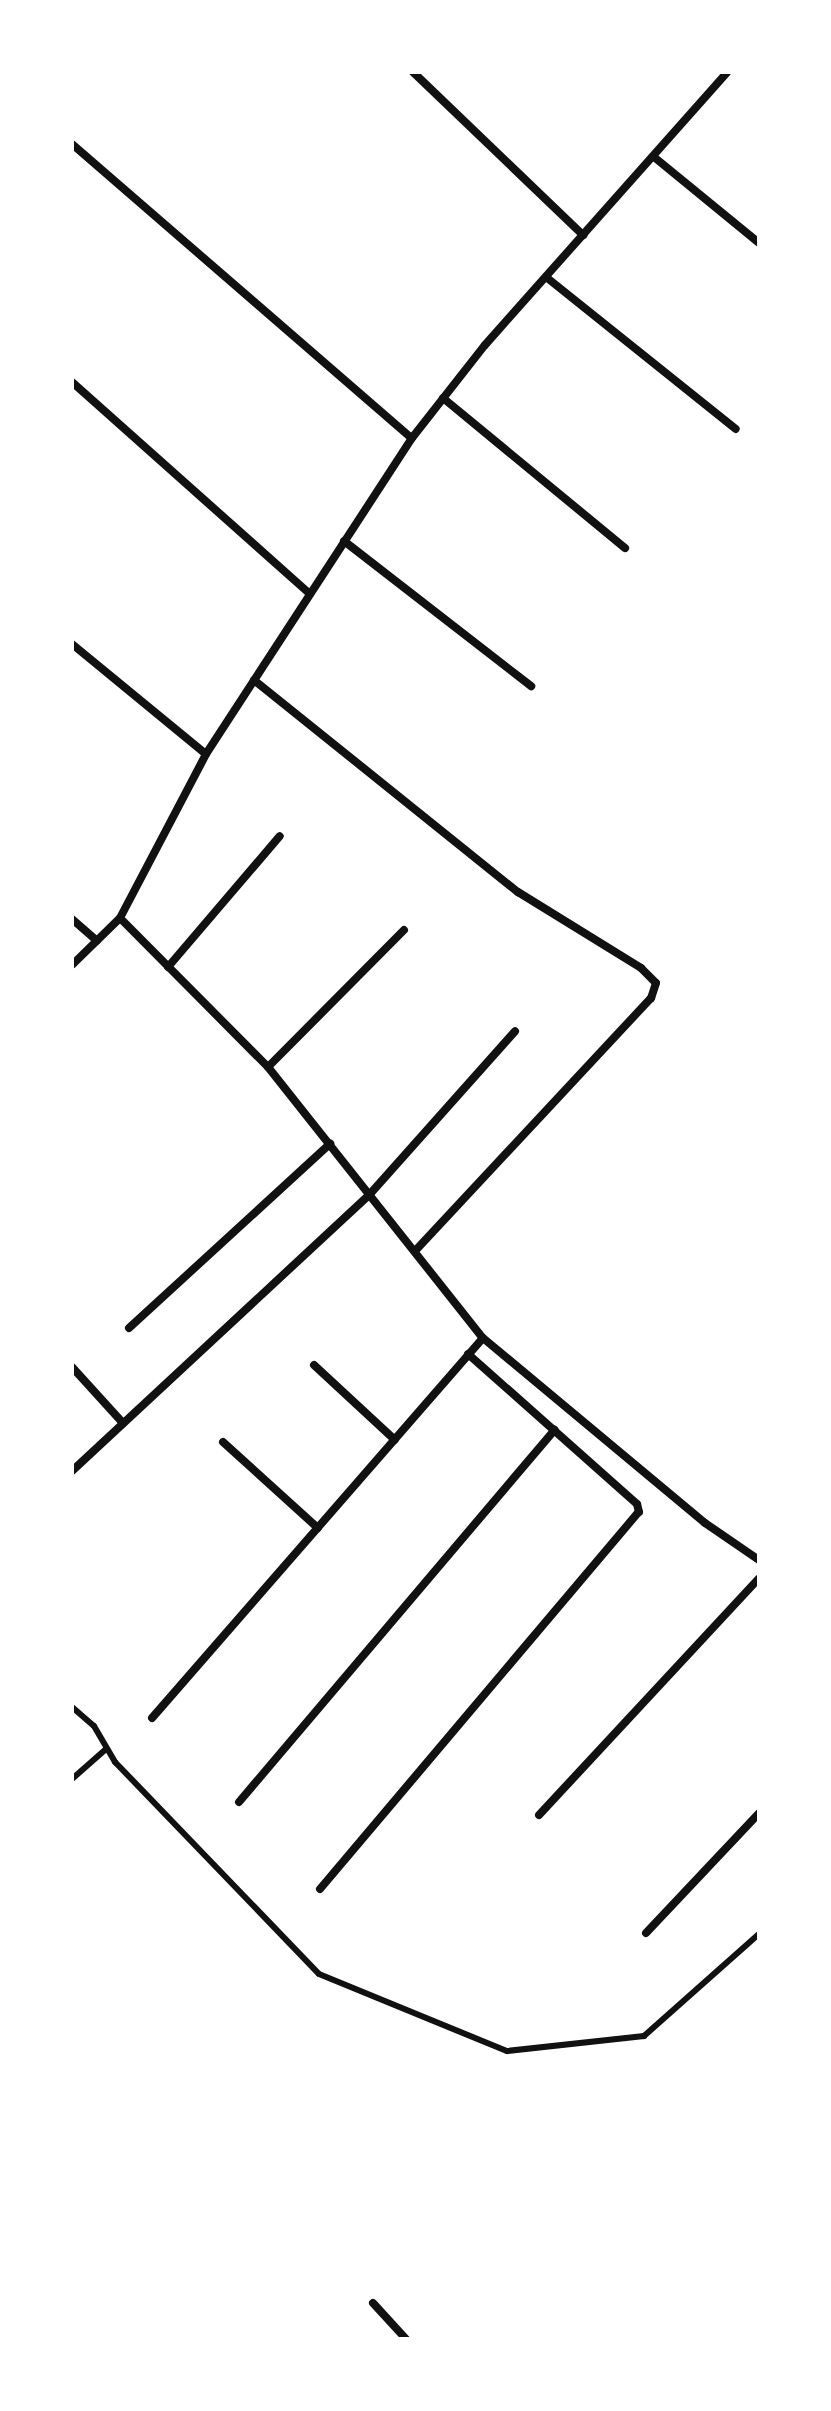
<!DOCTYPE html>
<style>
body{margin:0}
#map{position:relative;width:831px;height:2411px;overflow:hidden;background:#fff;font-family:Figtree,sans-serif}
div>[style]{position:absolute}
.service>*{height:6px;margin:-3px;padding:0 3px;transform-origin:3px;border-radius:3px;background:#111}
.minor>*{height:8px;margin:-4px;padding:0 4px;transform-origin:4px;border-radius:4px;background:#111}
span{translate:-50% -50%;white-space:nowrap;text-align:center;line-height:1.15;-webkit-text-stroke:6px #fff;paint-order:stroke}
.frame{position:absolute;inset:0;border:74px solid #fff;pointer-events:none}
</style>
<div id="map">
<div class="service">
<div style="left:72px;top:1707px;width:29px;rotate:41deg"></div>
<div style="left:94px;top:1726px;width:42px;rotate:59.7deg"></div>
<div style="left:115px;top:1762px;width:294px;rotate:46.1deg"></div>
<div style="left:319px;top:1974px;width:203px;rotate:22.3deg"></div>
<div style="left:507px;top:2051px;width:138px;rotate:-6.2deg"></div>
<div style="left:644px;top:2036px;width:154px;rotate:-41.6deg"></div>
<div style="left:72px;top:1779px;width:45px;rotate:-41.4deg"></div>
</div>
<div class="minor">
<div style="left:413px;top:72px;width:236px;rotate:43.8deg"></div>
<div style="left:72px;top:144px;width:449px;rotate:40.9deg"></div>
<div style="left:654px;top:157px;width:136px;rotate:39.3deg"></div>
<div style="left:546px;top:277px;width:243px;rotate:38.7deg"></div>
<div style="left:72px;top:382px;width:317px;rotate:41.7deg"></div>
<div style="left:443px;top:398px;width:236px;rotate:39.5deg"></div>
<div style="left:344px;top:541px;width:237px;rotate:37.8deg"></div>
<div style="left:72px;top:644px;width:173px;rotate:39.4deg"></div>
<div style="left:254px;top:680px;width:339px;rotate:38.8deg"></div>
<div style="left:518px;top:892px;width:145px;rotate:31.7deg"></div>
<div style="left:641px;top:968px;width:21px;rotate:45deg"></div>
<div style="left:656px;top:983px;width:16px;rotate:108deg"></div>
<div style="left:651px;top:998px;width:345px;rotate:133deg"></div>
<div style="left:120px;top:918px;width:210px;rotate:45.2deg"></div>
<div style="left:268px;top:1067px;width:346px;rotate:51.6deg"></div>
<div style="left:483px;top:1338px;width:289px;rotate:39.8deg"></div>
<div style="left:705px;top:1523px;width:65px;rotate:34.4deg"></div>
<div style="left:72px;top:919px;width:33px;rotate:41deg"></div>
<div style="left:72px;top:965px;width:67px;rotate:-44.4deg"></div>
<div style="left:120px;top:918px;width:185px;rotate:-62.3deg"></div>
<div style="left:206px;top:754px;width:377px;rotate:-56.9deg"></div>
<div style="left:412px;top:438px;width:118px;rotate:-51.9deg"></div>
<div style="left:485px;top:345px;width:365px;rotate:-48.4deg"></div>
<div style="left:168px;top:967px;width:172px;rotate:-49.5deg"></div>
<div style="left:268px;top:1067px;width:193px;rotate:-45.2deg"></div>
<div style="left:129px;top:1328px;width:273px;rotate:-42.5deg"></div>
<div style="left:314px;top:1365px;width:110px;rotate:42.8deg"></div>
<div style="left:72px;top:1367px;width:76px;rotate:47.7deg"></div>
<div style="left:223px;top:1442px;width:128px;rotate:42.2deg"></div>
<div style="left:72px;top:1471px;width:407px;rotate:-42.9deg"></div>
<div style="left:370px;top:1194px;width:218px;rotate:-48.3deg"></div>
<div style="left:152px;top:1718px;width:504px;rotate:-48.94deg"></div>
<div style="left:239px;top:1802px;width:488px;rotate:-49.7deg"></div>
<div style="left:539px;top:1815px;width:323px;rotate:-47.1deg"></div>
<div style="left:320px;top:1889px;width:494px;rotate:-49.8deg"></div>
<div style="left:639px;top:1512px;width:8px;rotate:-104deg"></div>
<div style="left:637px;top:1504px;width:226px;rotate:-138.4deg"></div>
<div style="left:646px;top:1933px;width:165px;rotate:-46.7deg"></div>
<div style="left:373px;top:2303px;width:49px;rotate:47.5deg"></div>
</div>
<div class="frame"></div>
</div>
